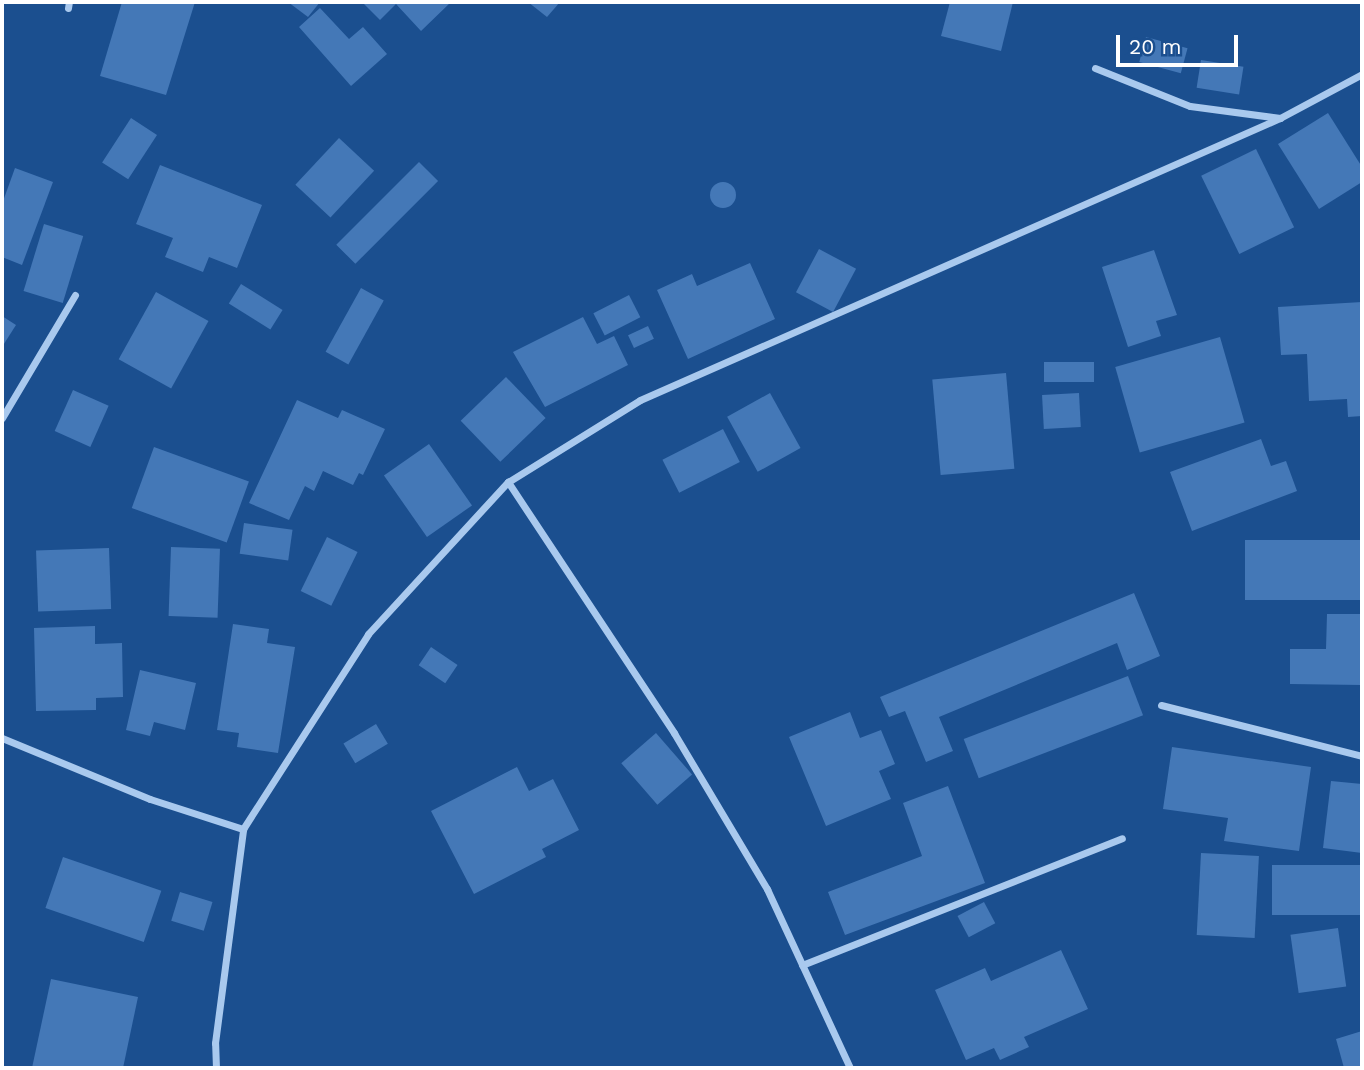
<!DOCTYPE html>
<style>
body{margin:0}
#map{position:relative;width:1364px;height:1070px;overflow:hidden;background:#1b4f8f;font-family:"Work Sans",sans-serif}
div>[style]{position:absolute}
.building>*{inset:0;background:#4478b7;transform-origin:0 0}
.round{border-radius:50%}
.minor>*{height:7px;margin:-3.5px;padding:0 3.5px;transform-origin:3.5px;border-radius:3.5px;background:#a9c9ee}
span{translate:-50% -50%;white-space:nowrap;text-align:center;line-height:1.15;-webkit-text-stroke:5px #1b4f8f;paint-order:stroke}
.frame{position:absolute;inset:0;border:4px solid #fff;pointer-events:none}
.scale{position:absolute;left:1116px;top:35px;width:122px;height:32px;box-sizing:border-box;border:4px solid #fff;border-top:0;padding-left:9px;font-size:21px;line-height:24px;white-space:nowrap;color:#fff;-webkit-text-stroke:5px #1b4f8f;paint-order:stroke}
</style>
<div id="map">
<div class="building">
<div style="clip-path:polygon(122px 2px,195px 2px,166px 95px,100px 76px)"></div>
<div style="clip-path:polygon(288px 2px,320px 2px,308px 17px)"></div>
<div style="clip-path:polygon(362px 2px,451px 2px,421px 31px,396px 4px,380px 20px)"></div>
<div style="clip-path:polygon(528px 2px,560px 2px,547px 17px)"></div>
<div style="clip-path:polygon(950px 2px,1013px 2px,1001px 51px,941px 36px)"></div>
<div style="clip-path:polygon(320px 8px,349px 39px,363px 27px,387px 54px,351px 86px,299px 27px)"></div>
<div style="left:1146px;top:37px;width:43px;height:26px;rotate:15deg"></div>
<div style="left:1201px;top:60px;width:43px;height:28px;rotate:9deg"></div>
<div style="clip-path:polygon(1328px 113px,1362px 167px,1362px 182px,1319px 209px,1278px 144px)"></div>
<div style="left:131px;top:118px;width:31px;height:53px;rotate:33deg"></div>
<div style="left:339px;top:138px;width:48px;height:64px;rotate:43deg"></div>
<div style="left:1256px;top:149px;width:87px;height:61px;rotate:64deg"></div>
<div style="left:419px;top:162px;width:27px;height:117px;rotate:45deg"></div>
<div style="clip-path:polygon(160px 165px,262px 205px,237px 268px,209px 257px,203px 272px,165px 257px,173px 238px,136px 224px)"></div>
<div style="clip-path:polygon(15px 168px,53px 182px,22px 265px,2px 257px,2px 204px)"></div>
<div class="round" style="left:710px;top:182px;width:26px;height:26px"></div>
<div style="left:44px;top:224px;width:41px;height:70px;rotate:17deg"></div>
<div style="left:819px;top:249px;width:42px;height:49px;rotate:28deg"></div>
<div style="clip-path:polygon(1154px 250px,1177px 315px,1156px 321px,1161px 336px,1128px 347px,1102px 267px)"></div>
<div style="clip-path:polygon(750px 263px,775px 319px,688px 359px,657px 290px,692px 274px,697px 286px)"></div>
<div style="left:241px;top:284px;width:49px;height:23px;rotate:32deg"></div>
<div style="left:361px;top:288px;width:26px;height:73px;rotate:29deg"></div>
<div style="left:156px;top:292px;width:60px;height:77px;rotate:29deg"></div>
<div style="left:629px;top:295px;width:25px;height:40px;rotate:63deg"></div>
<div style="clip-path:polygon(1362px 302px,1362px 416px,1348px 417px,1347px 399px,1309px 401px,1307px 354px,1281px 355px,1278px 307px)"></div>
<div style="clip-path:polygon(2px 316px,16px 325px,2px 347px)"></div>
<div style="clip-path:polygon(583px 317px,597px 344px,614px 336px,628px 365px,545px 407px,513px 352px)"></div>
<div style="left:648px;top:326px;width:14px;height:22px;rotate:65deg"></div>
<div style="left:1220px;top:337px;width:89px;height:109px;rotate:74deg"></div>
<div style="left:1094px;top:362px;width:20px;height:50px;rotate:90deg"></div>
<div style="left:1006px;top:373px;width:96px;height:74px;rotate:85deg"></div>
<div style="left:506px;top:377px;width:57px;height:63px;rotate:46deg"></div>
<div style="left:73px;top:390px;width:39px;height:45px;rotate:24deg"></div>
<div style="left:770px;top:393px;width:63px;height:49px;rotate:61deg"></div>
<div style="left:1079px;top:393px;width:34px;height:37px;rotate:87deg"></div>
<div style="clip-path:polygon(297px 400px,338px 418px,342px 410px,385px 429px,363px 475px,359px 473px,353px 485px,323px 471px,314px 491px,305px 486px,289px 520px,249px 503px)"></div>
<div style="left:723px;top:429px;width:37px;height:68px;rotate:63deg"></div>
<div style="clip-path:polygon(1261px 439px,1271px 466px,1286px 461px,1297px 491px,1192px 531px,1170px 472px)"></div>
<div style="left:429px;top:444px;width:75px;height:55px;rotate:55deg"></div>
<div style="left:154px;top:447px;width:101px;height:65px;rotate:20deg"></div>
<div style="left:244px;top:523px;width:49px;height:31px;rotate:8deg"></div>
<div style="left:327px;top:537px;width:34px;height:60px;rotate:26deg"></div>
<div style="left:1362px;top:540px;width:60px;height:117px;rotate:90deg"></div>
<div style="left:171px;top:547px;width:49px;height:69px;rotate:2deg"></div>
<div style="left:109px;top:548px;width:61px;height:73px;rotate:88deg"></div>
<div style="clip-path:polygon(1134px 593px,1160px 656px,1127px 670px,1117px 643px,939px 717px,953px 751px,926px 762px,905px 711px,889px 717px,880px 697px)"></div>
<div style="clip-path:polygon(1327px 614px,1361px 614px,1362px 685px,1290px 684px,1290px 649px,1326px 649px)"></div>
<div style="clip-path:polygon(233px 624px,269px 629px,267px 643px,295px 647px,278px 753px,237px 747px,239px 733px,217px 730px)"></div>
<div style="clip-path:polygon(95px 626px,95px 644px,122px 643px,123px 697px,96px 698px,96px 710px,36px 711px,34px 628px)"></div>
<div style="left:431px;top:647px;width:32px;height:22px;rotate:34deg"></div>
<div style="clip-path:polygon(140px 670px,196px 683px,185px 730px,154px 722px,150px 736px,126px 730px)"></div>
<div style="left:1128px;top:676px;width:42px;height:176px;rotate:69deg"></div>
<div style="clip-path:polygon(850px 712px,860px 738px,881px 730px,895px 764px,879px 771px,891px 799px,826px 826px,789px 737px)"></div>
<div style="left:376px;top:724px;width:23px;height:38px;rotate:59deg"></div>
<div style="left:656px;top:733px;width:55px;height:46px;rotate:49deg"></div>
<div style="clip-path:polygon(1172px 747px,1311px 767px,1299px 851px,1224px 841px,1228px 818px,1163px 809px)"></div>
<div style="clip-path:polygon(517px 767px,529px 791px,553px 779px,579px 830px,542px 849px,546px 857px,474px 894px,431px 811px)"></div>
<div style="clip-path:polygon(1331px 781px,1362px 784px,1362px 853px,1323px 848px)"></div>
<div style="clip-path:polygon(948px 786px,985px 883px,845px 935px,828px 892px,922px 856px,903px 803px)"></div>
<div style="left:1201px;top:853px;width:58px;height:82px;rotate:3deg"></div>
<div style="left:63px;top:857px;width:104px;height:54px;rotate:19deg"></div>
<div style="left:1362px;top:865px;width:50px;height:90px;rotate:90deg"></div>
<div style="left:180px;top:892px;width:34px;height:30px;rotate:17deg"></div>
<div style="left:984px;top:902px;width:24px;height:30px;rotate:62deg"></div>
<div style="left:1338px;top:928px;width:59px;height:48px;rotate:82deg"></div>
<div style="clip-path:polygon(1061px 950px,1088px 1009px,1024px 1037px,1029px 1047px,1000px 1060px,994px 1048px,966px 1060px,935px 990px,985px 968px,991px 981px)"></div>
<div style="clip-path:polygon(51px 979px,138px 997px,123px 1068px,32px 1068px)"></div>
<div style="clip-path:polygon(1362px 1031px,1362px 1068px,1344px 1068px,1336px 1039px)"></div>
</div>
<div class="minor">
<div style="left:68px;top:8px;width:6px;rotate:-81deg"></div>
<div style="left:1095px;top:68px;width:102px;rotate:21.8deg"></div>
<div style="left:1190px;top:106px;width:91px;rotate:7.6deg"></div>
<div style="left:2px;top:418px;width:143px;rotate:-59.3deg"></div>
<div style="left:508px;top:482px;width:301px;rotate:56.5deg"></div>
<div style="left:674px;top:733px;width:182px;rotate:59.2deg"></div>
<div style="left:767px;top:889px;width:197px;rotate:65.1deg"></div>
<div style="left:1161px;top:705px;width:207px;rotate:14.2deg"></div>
<div style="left:2px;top:738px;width:160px;rotate:22.4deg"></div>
<div style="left:150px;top:799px;width:98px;rotate:17.9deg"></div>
<div style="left:802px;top:965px;width:344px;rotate:-21.6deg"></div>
<div style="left:216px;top:1068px;width:25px;rotate:-92deg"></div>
<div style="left:215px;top:1043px;width:216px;rotate:-82.5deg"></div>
<div style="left:243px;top:829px;width:232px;rotate:-57.3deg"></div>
<div style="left:368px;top:634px;width:207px;rotate:-47.4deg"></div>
<div style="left:508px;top:482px;width:155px;rotate:-31.8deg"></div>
<div style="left:640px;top:400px;width:699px;rotate:-23.78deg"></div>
<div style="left:1280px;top:118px;width:93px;rotate:-28.2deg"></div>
</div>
<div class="frame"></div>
<div class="scale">20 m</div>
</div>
